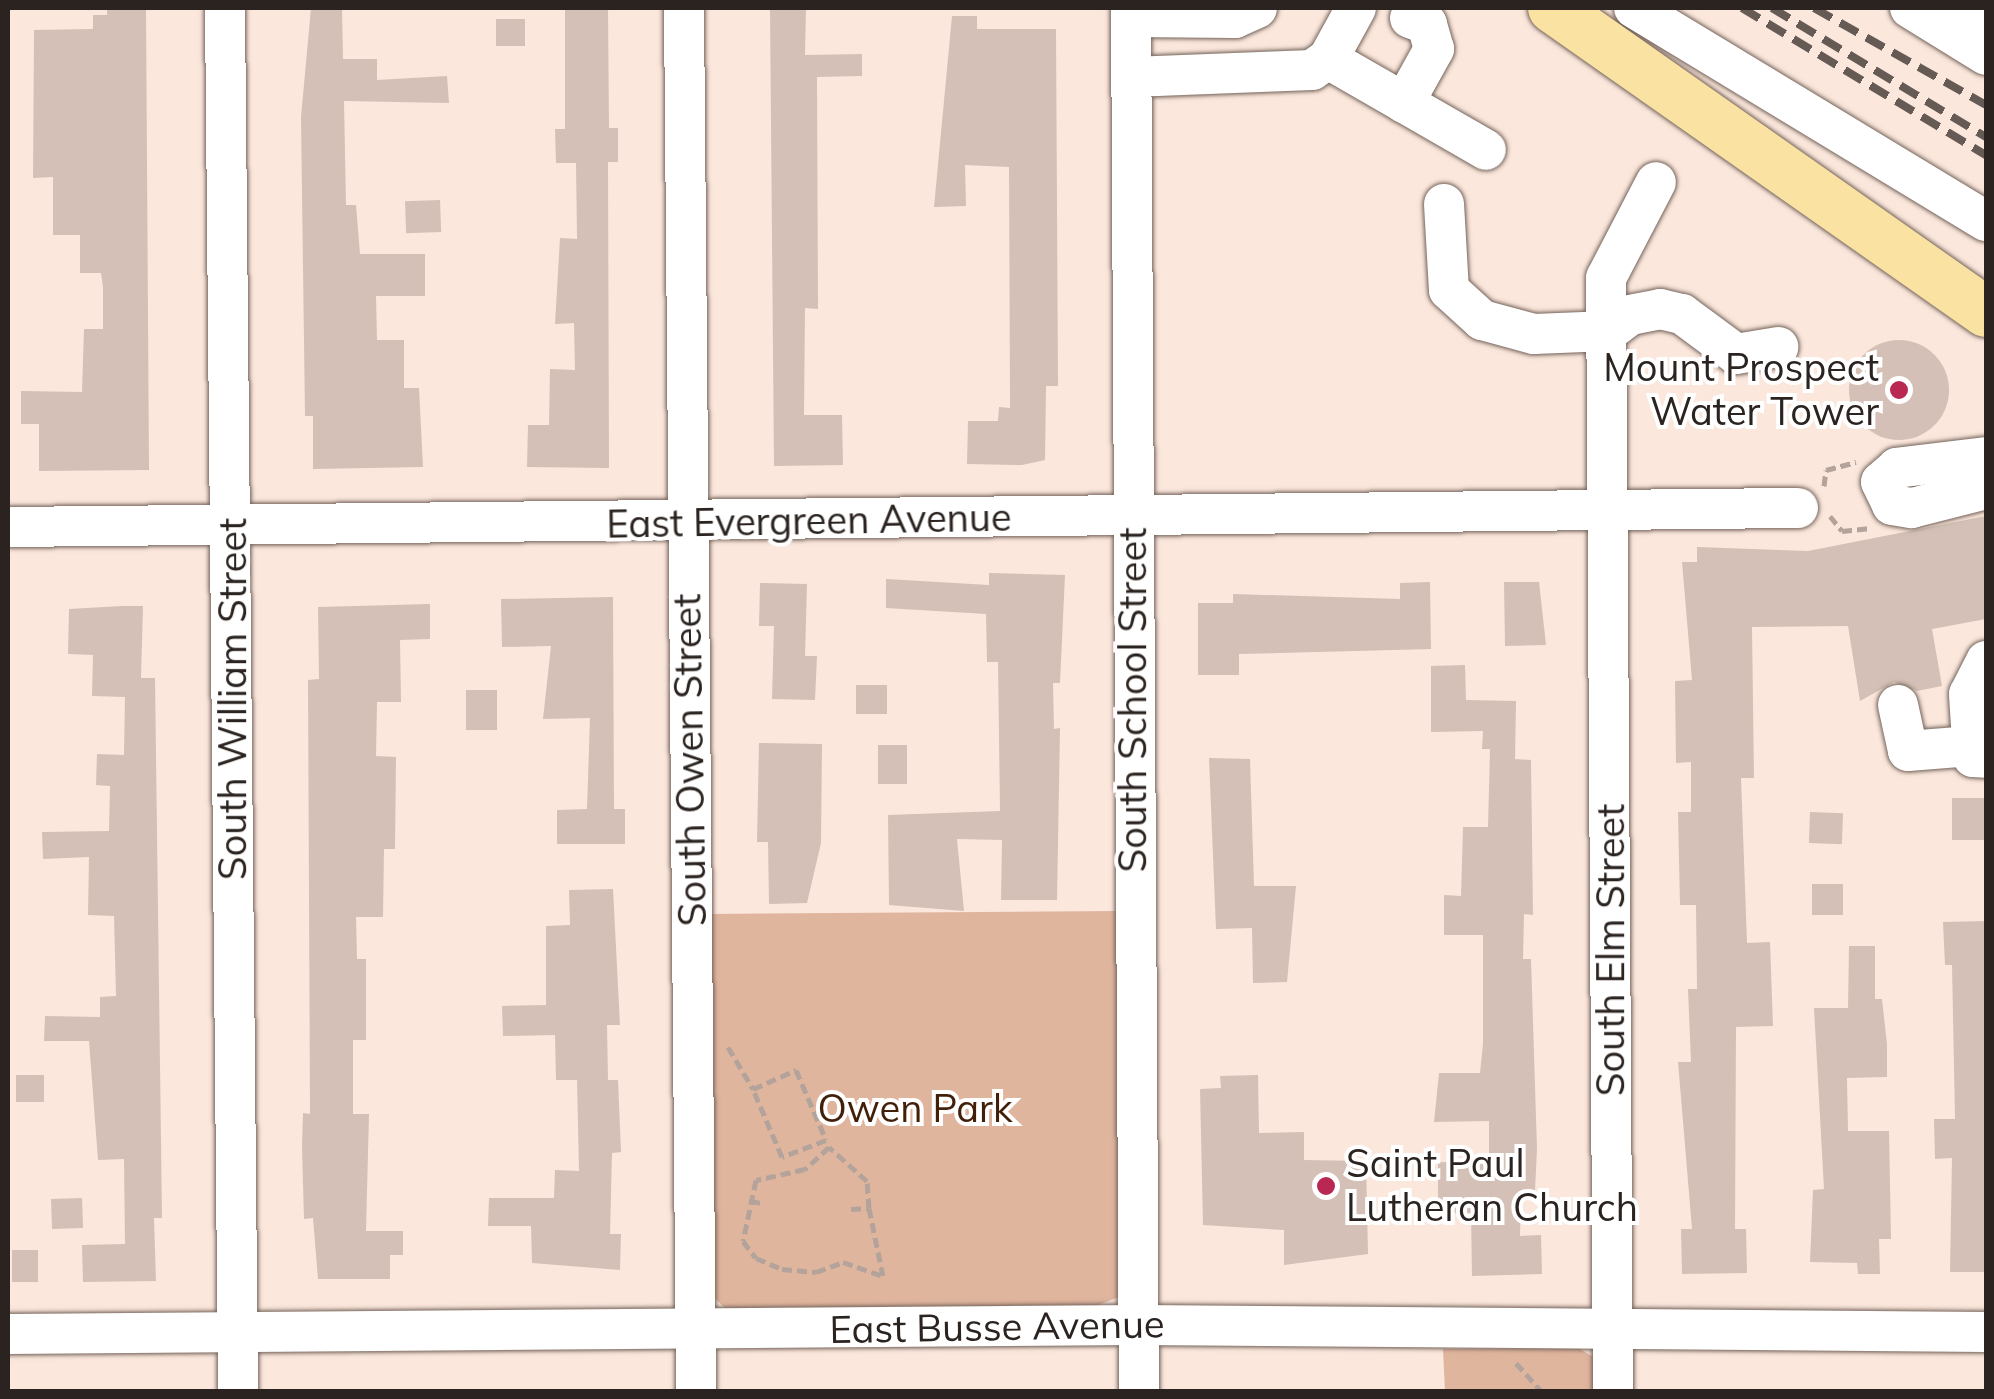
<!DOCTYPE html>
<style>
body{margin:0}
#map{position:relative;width:1994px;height:1399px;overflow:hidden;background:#fbe7dc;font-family:Mulish,sans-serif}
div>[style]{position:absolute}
.green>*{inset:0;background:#e0b59e}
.building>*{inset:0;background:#d4c0b6;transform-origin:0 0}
.round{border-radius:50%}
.path>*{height:5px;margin-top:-2.5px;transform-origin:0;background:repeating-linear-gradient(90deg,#b3a39b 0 10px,transparent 0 15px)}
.roads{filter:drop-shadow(0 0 2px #74635a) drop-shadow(0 0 2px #74635a)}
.minor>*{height:40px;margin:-20px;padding:0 20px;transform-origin:20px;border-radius:20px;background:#fff}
.major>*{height:50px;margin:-25px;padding:0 25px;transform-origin:25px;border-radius:25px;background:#fae2a2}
.rail>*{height:8px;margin-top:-4px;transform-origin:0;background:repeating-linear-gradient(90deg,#655a54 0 20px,transparent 0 30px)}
.dots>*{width:28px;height:28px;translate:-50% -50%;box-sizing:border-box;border:5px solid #fff;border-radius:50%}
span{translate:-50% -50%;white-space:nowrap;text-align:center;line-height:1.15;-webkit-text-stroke:8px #fff;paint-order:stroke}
.poi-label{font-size:38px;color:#2a231f}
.right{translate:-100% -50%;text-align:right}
.left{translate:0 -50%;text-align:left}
.street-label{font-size:38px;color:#2a231f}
.park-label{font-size:38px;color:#421f09}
.frame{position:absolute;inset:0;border:10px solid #2a231f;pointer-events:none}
</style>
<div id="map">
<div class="green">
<div style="clip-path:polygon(1117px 911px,1119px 1297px,1098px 1305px,725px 1308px,711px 1295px,708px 914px)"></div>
<div style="clip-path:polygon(1578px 1348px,1597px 1359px,1598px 1391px,1445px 1391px,1443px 1349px)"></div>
</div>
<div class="building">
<div style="clip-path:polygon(107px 8px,146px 8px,149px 470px,39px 471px,39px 424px,21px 424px,21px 391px,82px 392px,84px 329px,103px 329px,103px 287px,101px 273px,80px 273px,80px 235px,53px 235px,53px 177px,33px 178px,34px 30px,93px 29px,93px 15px,107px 15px)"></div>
<div style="clip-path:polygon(311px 8px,342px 8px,343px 59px,377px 59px,377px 80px,447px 76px,449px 103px,344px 101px,346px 205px,356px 205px,360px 254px,425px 254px,425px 296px,376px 296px,377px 340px,404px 340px,404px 388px,419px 388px,423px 467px,313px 469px,313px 416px,305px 416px,301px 117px)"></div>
<div style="clip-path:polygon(565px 8px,608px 8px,609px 128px,618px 128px,618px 162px,608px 162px,609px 468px,527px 467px,528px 425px,549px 425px,550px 369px,575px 370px,574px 323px,555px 324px,560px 238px,577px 239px,576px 163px,556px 163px,555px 129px,565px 129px)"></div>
<div style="clip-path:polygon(770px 8px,806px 8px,805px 55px,862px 54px,862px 76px,817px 77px,818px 309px,805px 308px,804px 415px,842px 415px,843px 465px,774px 466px)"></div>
<div style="clip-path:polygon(952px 16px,977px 16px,977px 29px,1056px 29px,1058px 386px,1046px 386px,1045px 460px,1022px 465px,967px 464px,968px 421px,998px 421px,999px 407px,1010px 408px,1009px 167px,965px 165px,966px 206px,934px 207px)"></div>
<div style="left:496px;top:19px;width:29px;height:27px"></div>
<div style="left:440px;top:200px;width:32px;height:35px;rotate:88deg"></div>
<div class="round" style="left:1849px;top:340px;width:100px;height:100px"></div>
<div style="clip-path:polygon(1986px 516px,1986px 619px,1932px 629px,1942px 686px,1917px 691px,1894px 682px,1860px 701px,1848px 626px,1752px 627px,1754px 778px,1741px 778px,1747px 943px,1770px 942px,1773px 1026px,1736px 1027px,1735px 1229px,1746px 1229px,1747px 1273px,1682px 1274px,1681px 1229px,1692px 1229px,1678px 1062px,1691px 1062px,1688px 989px,1697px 989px,1696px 905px,1680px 905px,1678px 812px,1691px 812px,1691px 762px,1676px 763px,1675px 681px,1692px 680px,1682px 562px,1697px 562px,1697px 547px,1808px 551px)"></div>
<div style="clip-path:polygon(989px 573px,1065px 575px,1060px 683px,1053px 683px,1054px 729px,1060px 728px,1057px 900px,1001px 900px,1002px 840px,957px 839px,964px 911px,889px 905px,888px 815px,1000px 811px,998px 662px,987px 662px,986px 614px,886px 608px,886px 579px,989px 585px)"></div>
<div style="clip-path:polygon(1430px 582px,1431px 649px,1239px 654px,1239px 675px,1198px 675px,1198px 603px,1233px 603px,1233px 594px,1400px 599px,1400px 583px)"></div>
<div style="clip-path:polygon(1504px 582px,1539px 582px,1546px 645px,1505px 646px)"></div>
<div style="clip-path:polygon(760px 583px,807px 584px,805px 656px,817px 656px,815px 700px,772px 699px,774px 626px,759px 626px)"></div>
<div style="clip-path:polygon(613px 597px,614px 809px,625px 809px,625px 844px,557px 844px,557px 810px,587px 809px,590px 718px,543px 719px,551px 646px,502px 647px,501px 599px)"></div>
<div style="clip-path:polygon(430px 604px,430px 639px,400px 640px,401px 702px,377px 702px,376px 756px,396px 757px,395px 849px,384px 849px,383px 917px,356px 917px,357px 959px,366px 959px,366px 1040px,353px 1040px,353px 1114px,369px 1114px,366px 1231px,403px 1231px,403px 1255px,390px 1255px,390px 1279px,318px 1279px,313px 1218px,304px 1219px,302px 1147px,303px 1113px,310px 1114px,308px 680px,319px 679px,318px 607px)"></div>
<div style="clip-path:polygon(122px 606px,143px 606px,141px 678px,155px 678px,162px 1218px,154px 1218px,156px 1281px,83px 1282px,82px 1245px,125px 1244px,124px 1159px,98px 1160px,89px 1041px,44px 1041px,45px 1016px,100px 1017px,100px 997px,116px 996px,114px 916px,88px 915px,89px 857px,43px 859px,42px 832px,109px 831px,110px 786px,96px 785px,97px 754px,124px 755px,125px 697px,92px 696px,93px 655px,68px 654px,69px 609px)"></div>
<div style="clip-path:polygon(1465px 665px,1466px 700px,1516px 701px,1515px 759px,1531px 760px,1533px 915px,1524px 914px,1523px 959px,1531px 959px,1537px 1149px,1535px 1191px,1521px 1191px,1520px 1236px,1541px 1235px,1542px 1274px,1472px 1276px,1471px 1213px,1438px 1213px,1438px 1162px,1489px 1163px,1489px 1121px,1434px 1122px,1439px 1073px,1480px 1073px,1483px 1044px,1483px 935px,1444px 935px,1444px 895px,1461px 896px,1463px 827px,1488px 827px,1490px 749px,1482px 749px,1483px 731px,1431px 732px,1431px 666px)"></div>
<div style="left:856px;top:685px;width:31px;height:29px"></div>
<div style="left:466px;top:690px;width:31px;height:40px"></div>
<div style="clip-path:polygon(759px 743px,822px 744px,821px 843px,807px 903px,769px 904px,768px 842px,757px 842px)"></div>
<div style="left:878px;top:745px;width:29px;height:39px"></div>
<div style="clip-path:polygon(1209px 758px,1250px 759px,1254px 886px,1296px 886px,1287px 982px,1253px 983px,1252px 928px,1216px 929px)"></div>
<div style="left:1986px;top:798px;width:42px;height:34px;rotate:90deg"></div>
<div style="left:1810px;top:812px;width:33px;height:31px;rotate:2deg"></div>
<div style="left:1812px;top:884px;width:31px;height:31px"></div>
<div style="clip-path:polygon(613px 889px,620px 1025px,607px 1025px,608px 1080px,618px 1080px,621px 1152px,612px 1153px,610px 1234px,621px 1234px,620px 1270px,532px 1263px,531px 1226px,488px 1226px,489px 1198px,554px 1198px,555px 1170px,579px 1171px,577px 1080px,556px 1080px,555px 1035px,503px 1036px,502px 1006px,546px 1005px,546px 926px,570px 925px,569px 890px)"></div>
<div style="clip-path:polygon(1986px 921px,1986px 1272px,1950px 1272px,1952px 1158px,1935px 1159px,1934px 1119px,1955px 1119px,1952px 965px,1945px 965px,1943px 922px)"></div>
<div style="clip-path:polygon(1849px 946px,1875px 946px,1875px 999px,1882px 999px,1887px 1044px,1887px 1077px,1847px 1078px,1848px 1131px,1889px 1131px,1891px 1239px,1879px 1239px,1880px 1274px,1858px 1274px,1857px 1263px,1810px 1262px,1813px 1190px,1824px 1189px,1814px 1008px,1848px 1008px)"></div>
<div style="left:16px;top:1075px;width:28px;height:27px"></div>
<div style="clip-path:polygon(1258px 1075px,1259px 1133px,1304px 1132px,1304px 1160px,1366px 1161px,1368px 1254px,1284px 1265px,1284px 1230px,1203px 1225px,1200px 1089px,1221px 1088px,1220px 1076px)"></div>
<div style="left:82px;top:1198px;width:30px;height:31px;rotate:88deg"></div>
<div style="left:12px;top:1250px;width:26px;height:32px"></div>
</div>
<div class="path">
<div style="left:1824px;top:486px;width:16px;rotate:-83deg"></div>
<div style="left:1826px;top:470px;width:31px;rotate:-15deg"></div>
<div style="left:1830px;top:516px;width:19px;rotate:51deg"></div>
<div style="left:1842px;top:531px;width:29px;rotate:-6deg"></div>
<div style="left:728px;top:1047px;width:49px;rotate:59.2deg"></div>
<div style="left:796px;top:1070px;width:76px;rotate:66.8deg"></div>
<div style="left:826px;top:1140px;width:47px;rotate:158.9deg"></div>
<div style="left:782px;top:1157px;width:74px;rotate:-113.1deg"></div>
<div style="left:753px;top:1089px;width:47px;rotate:-23.8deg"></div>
<div style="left:750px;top:1201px;width:11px;rotate:10deg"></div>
<div style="left:869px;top:1208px;width:27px;rotate:-94deg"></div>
<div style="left:867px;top:1181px;width:51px;rotate:-138.2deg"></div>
<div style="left:829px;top:1147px;width:33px;rotate:137deg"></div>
<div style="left:805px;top:1169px;width:50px;rotate:167.3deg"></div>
<div style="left:756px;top:1180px;width:62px;rotate:102deg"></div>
<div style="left:743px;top:1241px;width:21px;rotate:53deg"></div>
<div style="left:756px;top:1258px;width:28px;rotate:23deg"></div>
<div style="left:782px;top:1269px;width:34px;rotate:5deg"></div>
<div style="left:816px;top:1272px;width:29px;rotate:-20deg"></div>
<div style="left:843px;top:1262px;width:42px;rotate:19.3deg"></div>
<div style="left:851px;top:1209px;width:18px;rotate:-3deg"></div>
<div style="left:869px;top:1208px;width:69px;rotate:78.4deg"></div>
<div style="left:1516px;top:1363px;width:39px;rotate:48deg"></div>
</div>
<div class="roads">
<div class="minor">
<div style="left:225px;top:8px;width:1384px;rotate:89.46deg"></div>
<div style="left:684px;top:8px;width:1384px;rotate:89.5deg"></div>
<div style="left:1131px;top:8px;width:1384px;rotate:89.67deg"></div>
<div style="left:1634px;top:8px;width:411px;rotate:31.2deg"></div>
<div style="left:1910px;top:8px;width:89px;rotate:31.7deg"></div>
<div style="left:1964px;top:8px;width:26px;rotate:31deg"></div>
<div style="left:1131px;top:17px;width:104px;rotate:0.6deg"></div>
<div style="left:1235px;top:18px;width:24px;rotate:-24deg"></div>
<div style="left:1328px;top:59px;width:182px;rotate:29.9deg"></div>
<div style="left:1131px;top:77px;width:181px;rotate:-2.2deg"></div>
<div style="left:1312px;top:70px;width:19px;rotate:-35deg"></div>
<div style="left:1328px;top:59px;width:58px;rotate:-61.2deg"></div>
<div style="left:1404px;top:103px;width:62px;rotate:-60.9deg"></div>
<div style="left:1434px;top:49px;width:26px;rotate:-106deg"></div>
<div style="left:1427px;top:24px;width:18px;rotate:-161deg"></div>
<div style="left:1444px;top:204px;width:86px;rotate:86.7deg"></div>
<div style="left:1449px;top:290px;width:45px;rotate:42.3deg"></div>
<div style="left:1482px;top:320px;width:54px;rotate:15.1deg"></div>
<div style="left:1534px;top:334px;width:75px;rotate:-2.3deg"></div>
<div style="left:1609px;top:331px;width:26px;rotate:-37deg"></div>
<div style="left:1630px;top:315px;width:31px;rotate:-11deg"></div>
<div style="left:1660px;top:309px;width:23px;rotate:13deg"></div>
<div style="left:1682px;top:314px;width:67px;rotate:36.5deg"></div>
<div style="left:1736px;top:354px;width:43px;rotate:-9.5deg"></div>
<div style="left:1986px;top:457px;width:90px;rotate:173deg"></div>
<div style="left:1897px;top:468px;width:21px;rotate:139deg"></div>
<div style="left:1881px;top:482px;width:25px;rotate:64deg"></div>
<div style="left:1892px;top:505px;width:20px;rotate:9deg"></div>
<div style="left:1912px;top:508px;width:76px;rotate:-14.4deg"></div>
<div style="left:8px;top:527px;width:1790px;rotate:-0.61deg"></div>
<div style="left:1986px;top:661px;width:37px;rotate:117deg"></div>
<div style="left:1969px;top:694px;width:63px;rotate:86.4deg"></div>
<div style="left:1973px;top:757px;width:13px;rotate:4deg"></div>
<div style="left:1898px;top:705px;width:47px;rotate:77.7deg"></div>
<div style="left:1908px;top:751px;width:63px;rotate:-4.5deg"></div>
<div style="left:8px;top:1334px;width:1131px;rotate:-0.46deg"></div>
<div style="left:1139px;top:1325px;width:847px;rotate:0.47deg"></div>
<div style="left:1613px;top:1392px;width:1114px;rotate:-90.36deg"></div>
<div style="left:1606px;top:278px;width:108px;rotate:-62.5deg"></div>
</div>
<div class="major">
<div style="left:1553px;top:8px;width:529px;rotate:35.07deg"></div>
</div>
</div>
<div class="rail">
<div style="left:1742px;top:8px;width:285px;rotate:31.1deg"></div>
<div style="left:1772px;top:8px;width:250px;rotate:31.1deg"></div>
<div style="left:1814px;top:8px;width:197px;rotate:29.4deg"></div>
</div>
<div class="dots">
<div style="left:1899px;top:390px;background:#b82852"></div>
<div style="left:1326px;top:1186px;background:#b82852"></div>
</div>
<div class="poi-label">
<span class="right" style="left:1879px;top:390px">Mount Prospect<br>Water Tower</span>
<span class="left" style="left:1346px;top:1186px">Saint Paul<br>Lutheran Church</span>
</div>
<div class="street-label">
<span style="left:809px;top:521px;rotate:-1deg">East Evergreen Avenue</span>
<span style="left:233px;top:699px;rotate:-90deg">South William Street</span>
<span style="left:1133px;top:700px;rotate:-90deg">South School Street</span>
<span style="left:690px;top:760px;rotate:-91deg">South Owen Street</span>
<span style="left:1611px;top:950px;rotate:-90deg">South Elm Street</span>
<span style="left:997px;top:1327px;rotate:-1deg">East Busse Avenue</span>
</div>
<div class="park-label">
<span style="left:915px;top:1109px">Owen Park</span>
</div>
<div class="frame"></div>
</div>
